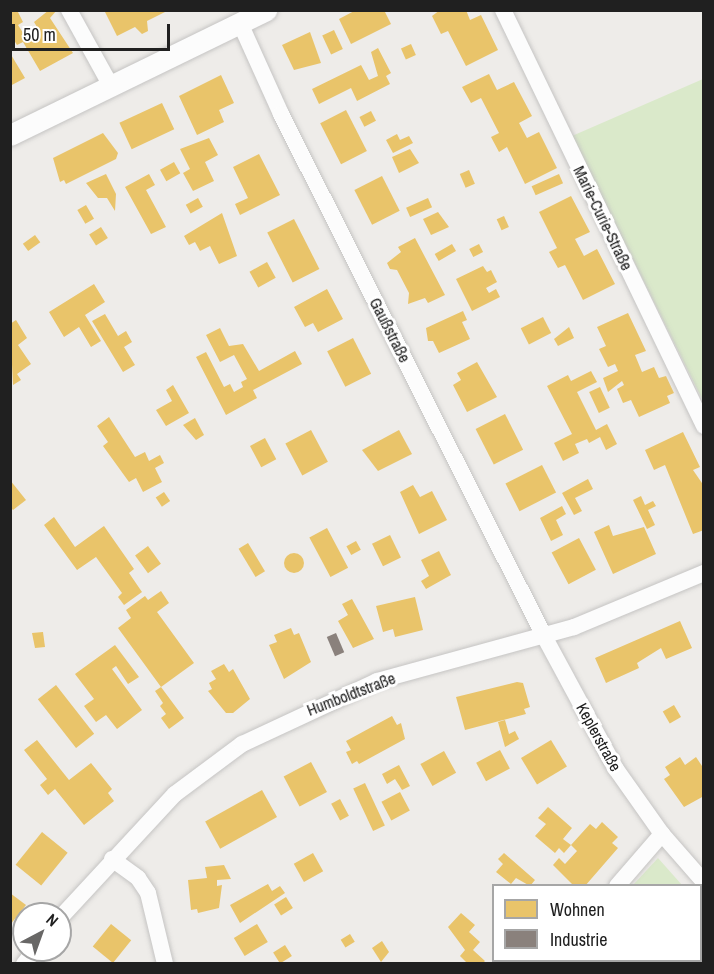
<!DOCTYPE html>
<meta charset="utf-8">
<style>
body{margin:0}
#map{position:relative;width:714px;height:974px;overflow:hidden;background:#eeece9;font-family:"Archivo Narrow",sans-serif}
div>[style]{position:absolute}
.grass>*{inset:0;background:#dae9ca}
.homes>*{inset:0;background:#e9c46a;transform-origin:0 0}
.round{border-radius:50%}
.industry>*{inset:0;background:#8a817c;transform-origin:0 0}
.roads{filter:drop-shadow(0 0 2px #c5c4c3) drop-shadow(0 0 2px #c5c4c3)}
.minor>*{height:16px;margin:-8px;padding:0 8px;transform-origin:8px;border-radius:8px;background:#fcfcfc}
.tertiary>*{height:21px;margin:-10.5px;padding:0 10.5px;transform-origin:10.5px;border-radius:10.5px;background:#fcfcfc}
span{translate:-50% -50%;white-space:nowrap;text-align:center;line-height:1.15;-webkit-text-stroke:6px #fff;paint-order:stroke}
.street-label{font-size:16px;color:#202020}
.frame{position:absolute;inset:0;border:12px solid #202020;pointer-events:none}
.legend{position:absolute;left:492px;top:884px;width:210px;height:78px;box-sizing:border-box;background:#fff;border:2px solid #a6a6a6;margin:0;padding:8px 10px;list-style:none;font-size:18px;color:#202020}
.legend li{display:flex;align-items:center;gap:12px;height:30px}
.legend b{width:30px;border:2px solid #a6a6a6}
.north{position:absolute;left:12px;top:902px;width:60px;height:60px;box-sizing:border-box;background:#fff;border:2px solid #a6a6a6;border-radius:50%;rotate:41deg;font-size:16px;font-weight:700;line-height:24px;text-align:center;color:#202020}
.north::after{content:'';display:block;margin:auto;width:21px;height:27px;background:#686766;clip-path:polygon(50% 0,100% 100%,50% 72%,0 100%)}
.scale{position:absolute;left:12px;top:24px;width:158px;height:27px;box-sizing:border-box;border:3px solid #202020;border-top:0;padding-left:8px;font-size:18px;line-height:21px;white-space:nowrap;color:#202020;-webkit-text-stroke:4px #fff;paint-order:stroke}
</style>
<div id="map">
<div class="grass">
<div style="clip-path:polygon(703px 79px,703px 401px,572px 136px)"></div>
<div style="clip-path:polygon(658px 858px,682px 885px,633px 885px)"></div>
</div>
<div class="homes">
<div style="clip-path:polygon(10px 10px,17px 10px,23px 22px,18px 25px,27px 39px,40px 32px,34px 22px,49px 10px,57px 10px,50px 18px,73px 53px,40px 71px,23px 42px,17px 45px,10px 34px)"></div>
<div style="clip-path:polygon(104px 10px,169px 10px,147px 21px,148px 31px,142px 34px,135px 27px,117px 36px)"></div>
<div style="clip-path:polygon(356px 10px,384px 10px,391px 24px,351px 44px,339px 19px)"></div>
<div style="clip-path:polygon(440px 10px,466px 10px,470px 20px,481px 15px,498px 50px,466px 66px,448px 31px,441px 34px,432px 16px)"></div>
<div style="left:334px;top:30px;width:21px;height:13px;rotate:65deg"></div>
<div style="clip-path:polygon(310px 32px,321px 63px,294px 70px,282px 45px)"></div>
<div style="left:411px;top:44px;width:12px;height:11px;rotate:66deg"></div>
<div style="clip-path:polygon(378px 48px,391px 73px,386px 76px,390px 84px,357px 101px,351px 88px,319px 104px,312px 89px,361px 65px,369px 80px,378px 76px,371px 52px)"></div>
<div style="clip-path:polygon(10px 53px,25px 78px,10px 86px)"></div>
<div style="clip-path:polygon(489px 74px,497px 90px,514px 82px,532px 116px,519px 123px,527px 138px,539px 132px,557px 168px,525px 184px,507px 147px,499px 152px,491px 137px,499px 133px,481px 98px,471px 103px,462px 87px)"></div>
<div style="clip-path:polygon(221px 75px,234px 103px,219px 110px,224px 122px,197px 135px,179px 96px)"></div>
<div style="left:162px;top:103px;width:29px;height:47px;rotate:65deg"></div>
<div style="left:346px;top:110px;width:46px;height:29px;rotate:63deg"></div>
<div style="left:371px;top:111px;width:11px;height:13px;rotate:63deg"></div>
<div style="clip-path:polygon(103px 133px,118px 153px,116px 159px,66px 184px,64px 180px,60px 182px,53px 158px)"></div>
<div style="clip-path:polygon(397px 134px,400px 140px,409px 136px,413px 143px,393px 153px,386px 140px)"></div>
<div style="clip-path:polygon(209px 138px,218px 155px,205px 162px,214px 181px,193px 191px,183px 173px,190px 169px,180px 149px)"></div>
<div style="clip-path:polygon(410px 149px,419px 163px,399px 173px,392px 157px)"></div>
<div style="clip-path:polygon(259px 154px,280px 195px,240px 215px,235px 204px,248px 198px,233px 167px)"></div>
<div style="left:174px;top:162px;width:13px;height:16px;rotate:61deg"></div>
<div style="left:469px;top:170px;width:15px;height:10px;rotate:67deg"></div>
<div style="clip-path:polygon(106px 174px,116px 194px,115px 211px,107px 198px,98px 198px,86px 183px)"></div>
<div style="clip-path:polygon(149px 174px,155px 185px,146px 190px,166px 227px,151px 234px,125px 187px)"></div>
<div style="left:559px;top:174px;width:10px;height:30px;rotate:66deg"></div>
<div style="left:382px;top:176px;width:39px;height:31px;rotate:63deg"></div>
<div style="clip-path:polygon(571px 196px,590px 232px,575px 239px,584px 256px,597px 249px,615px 284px,583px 300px,565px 265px,558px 268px,549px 252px,557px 248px,539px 212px)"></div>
<div style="left:198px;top:198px;width:10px;height:14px;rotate:61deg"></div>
<div style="left:428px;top:198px;width:10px;height:24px;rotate:66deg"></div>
<div style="left:86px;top:205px;width:16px;height:10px;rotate:60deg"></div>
<div style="clip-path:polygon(438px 212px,449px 227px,431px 235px,423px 219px)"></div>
<div style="clip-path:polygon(222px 213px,237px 256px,219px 264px,210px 246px,200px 251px,195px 242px,189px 245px,184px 236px)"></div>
<div style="left:504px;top:216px;width:12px;height:8px;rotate:66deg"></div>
<div style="left:294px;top:219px;width:56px;height:30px;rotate:63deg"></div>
<div style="left:101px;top:227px;width:13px;height:14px;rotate:58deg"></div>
<div style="left:35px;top:235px;width:9px;height:15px;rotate:54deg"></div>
<div style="clip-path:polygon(415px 238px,445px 295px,428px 303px,425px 298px,408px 304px,409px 293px,397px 270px,390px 269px,387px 263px,401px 252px,398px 247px)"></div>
<div style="left:452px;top:244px;width:8px;height:20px;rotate:60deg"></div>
<div style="left:479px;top:244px;width:9px;height:11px;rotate:63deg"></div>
<div style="left:267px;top:262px;width:18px;height:20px;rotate:61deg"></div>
<div style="clip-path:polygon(483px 266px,487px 272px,491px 270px,497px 282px,486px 288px,489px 293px,496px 289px,500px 297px,472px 311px,456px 279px)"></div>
<div style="clip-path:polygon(94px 284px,105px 302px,85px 315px,101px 341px,91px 347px,79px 327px,64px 337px,49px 312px)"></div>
<div style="clip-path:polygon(327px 289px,343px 319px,318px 332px,313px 323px,305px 327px,294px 307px)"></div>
<div style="clip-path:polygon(463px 311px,467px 320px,462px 322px,470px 339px,439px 353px,433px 341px,428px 341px,426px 328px)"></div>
<div style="clip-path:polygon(628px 313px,646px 351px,635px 355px,642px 372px,654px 367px,659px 378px,666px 376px,674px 393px,667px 396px,670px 403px,639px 417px,631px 400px,623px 403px,617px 389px,624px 385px,622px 381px,608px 392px,603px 378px,618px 371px,615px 364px,608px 367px,599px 349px,606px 346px,597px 327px)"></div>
<div style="clip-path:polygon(105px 314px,118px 336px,126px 331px,132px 342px,124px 347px,135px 365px,123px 372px,92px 321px)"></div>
<div style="left:543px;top:317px;width:18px;height:25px;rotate:63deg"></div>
<div style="clip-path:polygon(16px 320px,27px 338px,18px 345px,31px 364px,17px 374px,21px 380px,13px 385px,10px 324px)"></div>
<div style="clip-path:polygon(569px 327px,574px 338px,558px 346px,554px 339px)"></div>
<div style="clip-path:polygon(220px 328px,229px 346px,243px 344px,259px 371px,295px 351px,302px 364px,253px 390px,257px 398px,226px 415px,196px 357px,206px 352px,224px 387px,230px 384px,234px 392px,243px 387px,241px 382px,247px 379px,234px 355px,220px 362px,206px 335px)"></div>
<div style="left:353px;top:338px;width:40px;height:29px;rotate:63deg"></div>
<div style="clip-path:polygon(477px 362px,497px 397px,467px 412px,453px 385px,461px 380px,457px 373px)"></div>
<div style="clip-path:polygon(591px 371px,597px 382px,577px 392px,596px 430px,607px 424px,617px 444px,606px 450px,600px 437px,589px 443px,587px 439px,575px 444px,579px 453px,563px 461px,554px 443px,572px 434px,547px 386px,568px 375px,571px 381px)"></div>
<div style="clip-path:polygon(173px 385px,189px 413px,166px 426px,156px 410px,172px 401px,166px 390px)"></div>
<div style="left:600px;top:387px;width:23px;height:12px;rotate:65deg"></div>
<div style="left:505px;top:414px;width:40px;height:33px;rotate:63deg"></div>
<div style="clip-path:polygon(109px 417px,135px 457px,145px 452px,149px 461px,160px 455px,164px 463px,155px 468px,162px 482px,143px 492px,136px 478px,129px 482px,103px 446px,108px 442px,97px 426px)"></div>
<div style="clip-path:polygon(195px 418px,204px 435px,196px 440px,183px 425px)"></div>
<div style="left:311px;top:430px;width:36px;height:29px;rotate:62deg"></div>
<div style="clip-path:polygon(399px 430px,412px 454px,378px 471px,362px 450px)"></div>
<div style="clip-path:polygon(683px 432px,700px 467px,693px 470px,704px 486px,704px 530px,693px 534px,665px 465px,654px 470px,645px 450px)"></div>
<div style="left:265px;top:438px;width:24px;height:17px;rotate:62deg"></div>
<div style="left:542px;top:465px;width:31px;height:41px;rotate:63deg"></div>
<div style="clip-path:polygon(588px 479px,593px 489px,575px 498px,582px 511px,574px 515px,562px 493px)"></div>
<div style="clip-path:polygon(10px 480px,26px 500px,13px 510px,10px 507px)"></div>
<div style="clip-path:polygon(413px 485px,420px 497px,432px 491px,447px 520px,419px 534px,400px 492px)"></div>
<div style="left:164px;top:492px;width:11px;height:10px;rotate:56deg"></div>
<div style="clip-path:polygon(641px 496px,645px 505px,653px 501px,656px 506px,648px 510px,655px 525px,647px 529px,633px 500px)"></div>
<div style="clip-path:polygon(562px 506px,566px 514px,556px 520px,563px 535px,551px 541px,540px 518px)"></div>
<div style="clip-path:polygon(54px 517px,75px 547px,104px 526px,134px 569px,129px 573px,142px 592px,124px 605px,118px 597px,122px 593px,96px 557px,77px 570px,44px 525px)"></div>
<div style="clip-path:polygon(609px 525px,613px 536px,644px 527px,656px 554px,613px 574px,594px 532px)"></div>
<div style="left:327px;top:528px;width:45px;height:20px;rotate:62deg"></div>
<div style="left:390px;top:535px;width:25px;height:20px;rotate:64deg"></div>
<div style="left:579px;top:538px;width:36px;height:31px;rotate:62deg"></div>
<div style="left:356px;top:541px;width:10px;height:11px;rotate:61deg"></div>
<div style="left:248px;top:543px;width:33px;height:11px;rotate:59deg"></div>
<div style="left:148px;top:546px;width:22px;height:16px;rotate:54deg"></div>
<div style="clip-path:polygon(439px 551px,451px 575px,426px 589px,421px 581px,429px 576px,421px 560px)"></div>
<div class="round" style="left:284px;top:553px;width:20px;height:20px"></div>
<div style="clip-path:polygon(161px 591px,169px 603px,157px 612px,194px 663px,161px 687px,184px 718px,169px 729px,161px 718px,166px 714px,160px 706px,163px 703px,155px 691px,161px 687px,118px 628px,131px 618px,126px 610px,145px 596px,148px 600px)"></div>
<div style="clip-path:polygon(415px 597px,423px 630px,395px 637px,393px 629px,383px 632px,376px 606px)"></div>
<div style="clip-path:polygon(352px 599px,374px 639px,353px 648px,338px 621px,348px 615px,342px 604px)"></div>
<div style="clip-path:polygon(680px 621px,692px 648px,666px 659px,661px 648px,637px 663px,639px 668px,606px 683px,595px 658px)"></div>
<div style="clip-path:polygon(291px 628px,294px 635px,299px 633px,311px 662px,284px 679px,269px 645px,277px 642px,274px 635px)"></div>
<div style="clip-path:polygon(43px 632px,45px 647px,35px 648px,32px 633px)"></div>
<div style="clip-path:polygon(115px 645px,139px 677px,128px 684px,116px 666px,112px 669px,142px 710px,117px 729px,106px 715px,96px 722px,84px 706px,94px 699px,75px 674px)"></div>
<div style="clip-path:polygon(224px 664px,229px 672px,233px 669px,250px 699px,233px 713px,226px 713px,208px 691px,212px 689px,209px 683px,216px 679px,211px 671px)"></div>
<div style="clip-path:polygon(517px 682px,523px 683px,530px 707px,524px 709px,526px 714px,465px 730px,456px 697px)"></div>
<div style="left:56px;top:685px;width:62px;height:23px;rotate:52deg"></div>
<div style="left:674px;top:705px;width:14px;height:13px;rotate:60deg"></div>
<div style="clip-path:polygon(392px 716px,397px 725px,401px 723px,405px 739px,359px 764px,357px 761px,352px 764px,346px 752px,351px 750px,346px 741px)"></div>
<div style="clip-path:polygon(505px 720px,509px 734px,515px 731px,519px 739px,505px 747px,498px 722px)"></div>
<div style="clip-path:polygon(37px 740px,69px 780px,91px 763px,112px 789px,108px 793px,114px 801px,84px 825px,55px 789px,48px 795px,40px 785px,47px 779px,24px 750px)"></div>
<div style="left:551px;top:740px;width:31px;height:35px;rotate:59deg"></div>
<div style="left:500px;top:750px;width:21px;height:27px;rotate:62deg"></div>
<div style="left:444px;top:751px;width:25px;height:27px;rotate:61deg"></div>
<div style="clip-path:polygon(680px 757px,685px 765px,696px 757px,704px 769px,704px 796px,684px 807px,664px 779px,670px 775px,665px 767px)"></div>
<div style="left:311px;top:762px;width:34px;height:31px;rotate:62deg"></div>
<div style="clip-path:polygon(399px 765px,410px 786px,402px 790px,395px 779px,387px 784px,382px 774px)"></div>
<div style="left:365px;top:783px;width:47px;height:13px;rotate:65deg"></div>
<div style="left:262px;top:790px;width:31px;height:65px;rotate:61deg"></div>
<div style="left:400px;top:792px;width:21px;height:21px;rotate:62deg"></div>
<div style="left:340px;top:799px;width:19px;height:10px;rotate:62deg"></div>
<div style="clip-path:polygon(548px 807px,572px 828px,563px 839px,571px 845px,564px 853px,559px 848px,555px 853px,535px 836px,546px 824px,538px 818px)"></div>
<div style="clip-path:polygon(602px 822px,618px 837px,612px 843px,618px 848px,585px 886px,574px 886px,553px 865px,559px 858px,565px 864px,577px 851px,571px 845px,590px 824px,596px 829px)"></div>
<div style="left:42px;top:832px;width:33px;height:42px;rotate:39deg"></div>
<div style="left:313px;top:853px;width:21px;height:22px;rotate:61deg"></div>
<div style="clip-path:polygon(504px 853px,535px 880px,530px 886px,516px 878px,511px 884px,496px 872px,503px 864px,498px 859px)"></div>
<div style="clip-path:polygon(224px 865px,231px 879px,217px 880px,217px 886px,222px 885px,219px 908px,198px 913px,197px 909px,191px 910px,188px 880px,207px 878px,205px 867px)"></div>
<div style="clip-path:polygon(268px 884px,272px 891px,280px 886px,285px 893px,240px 923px,230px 905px)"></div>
<div style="clip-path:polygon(10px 893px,26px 905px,10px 925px)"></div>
<div style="left:286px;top:897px;width:13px;height:14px;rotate:58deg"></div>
<div style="clip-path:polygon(461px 913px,475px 925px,469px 932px,480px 942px,473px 950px,485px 961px,482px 964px,468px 964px,460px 956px,465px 950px,448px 927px)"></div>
<div style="left:111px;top:924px;width:26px;height:29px;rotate:39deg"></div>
<div style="left:257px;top:924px;width:21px;height:27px;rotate:59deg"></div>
<div style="left:350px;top:934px;width:9px;height:11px;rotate:58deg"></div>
<div style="clip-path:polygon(382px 941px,389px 952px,381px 962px,372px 948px)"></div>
<div style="left:285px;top:945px;width:13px;height:14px;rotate:58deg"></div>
</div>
<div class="industry">
<div style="left:336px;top:633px;width:21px;height:10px;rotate:67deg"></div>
</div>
<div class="roads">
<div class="minor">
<div style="left:69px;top:10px;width:87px;rotate:61.1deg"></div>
<div style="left:503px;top:10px;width:462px;rotate:64.2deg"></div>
<div style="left:240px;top:23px;width:100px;rotate:65.7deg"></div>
<div style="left:281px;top:114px;width:585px;rotate:63.26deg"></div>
<div style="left:544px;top:636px;width:151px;rotate:61.6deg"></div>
<div style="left:616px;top:769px;width:80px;rotate:54.7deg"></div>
<div style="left:662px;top:834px;width:64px;rotate:48.8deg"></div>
<div style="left:112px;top:859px;width:32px;rotate:36deg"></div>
<div style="left:138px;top:878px;width:18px;rotate:56deg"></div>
<div style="left:148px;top:893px;width:73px;rotate:76.5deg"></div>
<div style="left:617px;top:886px;width:69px;rotate:-49.1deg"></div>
<div style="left:60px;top:918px;width:169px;rotate:-47.2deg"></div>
<div style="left:175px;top:794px;width:84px;rotate:-36.7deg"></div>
<div style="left:242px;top:744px;width:149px;rotate:-25deg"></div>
<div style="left:377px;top:681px;width:204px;rotate:-15.3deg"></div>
<div style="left:574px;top:627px;width:141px;rotate:-22.6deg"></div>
<div style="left:700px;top:929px;width:6px;rotate:-45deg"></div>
<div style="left:24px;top:964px;width:18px;rotate:-52deg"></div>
<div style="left:547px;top:964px;width:5px;rotate:-53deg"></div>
<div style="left:669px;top:964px;width:5px;rotate:-53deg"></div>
</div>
<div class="tertiary">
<div style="left:10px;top:135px;width:285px;rotate:-26deg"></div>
</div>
</div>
<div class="street-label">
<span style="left:603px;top:218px;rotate:64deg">Marie-Curie-Straße</span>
<span style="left:390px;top:330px;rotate:63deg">Gaußstraße</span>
<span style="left:351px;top:694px;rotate:-21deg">Humboldtstraße</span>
<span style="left:599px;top:737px;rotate:61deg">Keplerstraße</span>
</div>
<div class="frame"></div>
<ul class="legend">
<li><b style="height:16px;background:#e9c46a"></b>Wohnen</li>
<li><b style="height:16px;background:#8a817c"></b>Industrie</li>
</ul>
<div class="north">N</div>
<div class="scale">50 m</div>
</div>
